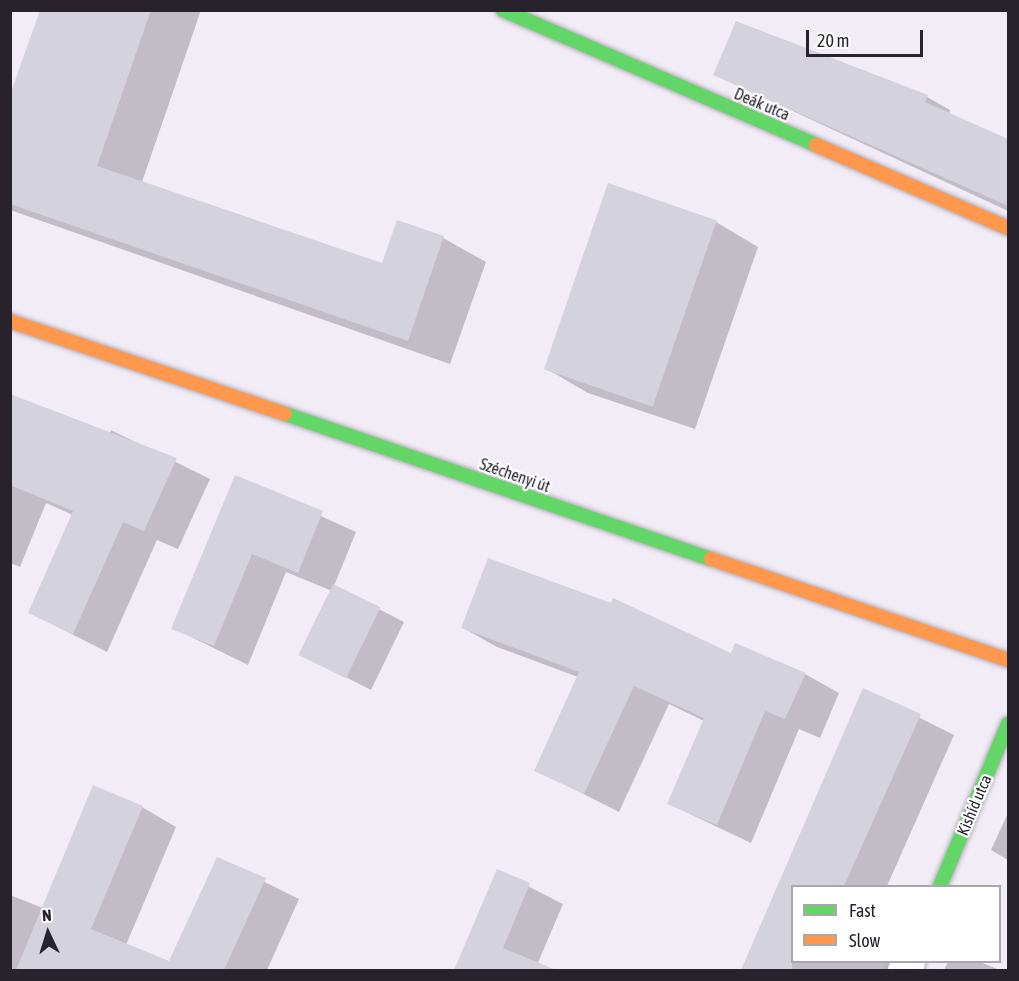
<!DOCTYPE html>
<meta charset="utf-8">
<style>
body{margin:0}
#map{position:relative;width:1019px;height:981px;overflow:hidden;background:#f2ecf7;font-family:"Asap Condensed",sans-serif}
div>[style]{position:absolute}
.shadow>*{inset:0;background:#0003}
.building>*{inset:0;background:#d4d2dc;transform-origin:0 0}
.roads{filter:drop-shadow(0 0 2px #b0abb4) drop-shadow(0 0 2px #b0abb4)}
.street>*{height:33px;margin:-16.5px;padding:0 16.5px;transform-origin:16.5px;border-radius:16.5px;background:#fdfcfe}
.fast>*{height:14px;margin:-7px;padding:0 7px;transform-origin:7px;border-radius:7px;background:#63d668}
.slow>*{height:14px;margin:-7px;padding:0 7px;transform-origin:7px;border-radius:7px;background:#ff974d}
span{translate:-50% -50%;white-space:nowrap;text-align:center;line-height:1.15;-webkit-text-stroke:4.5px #fff;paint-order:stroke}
.street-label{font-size:16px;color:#27222c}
.frame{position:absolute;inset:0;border:12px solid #27222c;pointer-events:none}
.legend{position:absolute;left:791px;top:885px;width:210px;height:78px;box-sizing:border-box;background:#fff;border:2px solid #a9a7ab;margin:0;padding:8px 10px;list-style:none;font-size:18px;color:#27222c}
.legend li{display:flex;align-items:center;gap:12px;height:30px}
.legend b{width:30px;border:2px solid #a9a7ab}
.north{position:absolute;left:18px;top:903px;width:60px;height:60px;-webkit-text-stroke:4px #fff;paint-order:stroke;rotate:356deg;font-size:16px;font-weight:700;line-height:24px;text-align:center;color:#27222c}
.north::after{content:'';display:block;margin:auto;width:21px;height:27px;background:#27222c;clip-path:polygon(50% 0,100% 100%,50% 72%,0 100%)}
.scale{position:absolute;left:806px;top:30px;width:117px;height:27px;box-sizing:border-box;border:3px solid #27222c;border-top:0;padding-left:8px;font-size:18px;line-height:21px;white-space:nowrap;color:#27222c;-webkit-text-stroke:4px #fff;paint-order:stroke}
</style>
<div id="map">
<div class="shadow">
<div style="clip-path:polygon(42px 10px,201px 10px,142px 182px,383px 265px,398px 222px,443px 238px,486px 262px,450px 364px,10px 210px,10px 100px)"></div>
<div style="clip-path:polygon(715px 75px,927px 97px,950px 110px,949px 115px,1008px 141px,1008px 211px)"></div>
<div style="clip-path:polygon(716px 222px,758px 247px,695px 429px,588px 393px,545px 368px)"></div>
<div style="clip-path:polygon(10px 398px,109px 436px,111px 430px,210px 479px,178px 549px,157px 540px,107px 652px,30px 613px,73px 515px,46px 503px,20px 567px,10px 563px)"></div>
<div style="clip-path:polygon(235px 477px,356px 532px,334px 586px,404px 622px,371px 690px,301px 654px,332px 591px,286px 572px,248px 665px,173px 628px)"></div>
<div style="clip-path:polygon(463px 628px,732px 655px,805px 674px,839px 693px,820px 738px,799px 729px,751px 843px,669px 804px,704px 721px,669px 704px,619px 812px,536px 770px,578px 677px,497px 647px)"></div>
<div style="clip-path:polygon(864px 690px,954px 735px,887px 886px,792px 886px,792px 962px,903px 962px,909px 970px,743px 970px)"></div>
<div style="clip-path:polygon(142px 807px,176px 827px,126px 945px,170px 963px,218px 859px,299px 899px,267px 970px,10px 970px,10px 895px,43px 908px)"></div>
<div style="clip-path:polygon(1008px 813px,1008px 860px,991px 850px)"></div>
<div style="clip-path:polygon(498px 871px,563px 904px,537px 965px,546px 970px,455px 970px)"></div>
<div style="clip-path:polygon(948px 962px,980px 962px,1000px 970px,944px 970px)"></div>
</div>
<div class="building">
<div style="clip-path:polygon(40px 10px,151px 10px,97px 166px,382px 263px,397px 220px,444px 236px,408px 341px,10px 204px,10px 95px)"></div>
<div style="clip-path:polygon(736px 21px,928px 95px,925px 102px,1008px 139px,1008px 206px,713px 75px)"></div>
<div style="left:608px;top:183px;width:115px;height:197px;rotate:19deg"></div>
<div style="clip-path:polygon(10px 394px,177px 458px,144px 531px,123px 522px,73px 634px,28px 613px,73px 511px,10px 485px)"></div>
<div style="clip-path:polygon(235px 475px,323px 511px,298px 573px,252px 554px,214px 646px,171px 629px)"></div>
<div style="clip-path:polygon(488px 558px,611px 603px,613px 598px,731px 653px,735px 643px,806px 673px,785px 719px,765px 711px,717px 825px,667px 804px,704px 718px,634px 686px,584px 794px,534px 771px,579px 672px,461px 628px)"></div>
<div style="left:333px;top:584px;width:53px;height:79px;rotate:26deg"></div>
<div style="clip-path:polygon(863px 688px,921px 714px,844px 886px,792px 886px,792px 970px,741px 970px)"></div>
<div style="clip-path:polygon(93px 785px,143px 806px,91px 929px,169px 961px,217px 857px,266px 878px,224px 970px,16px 970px)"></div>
<div style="clip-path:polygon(497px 869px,530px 883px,503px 948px,556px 970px,454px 970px)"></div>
</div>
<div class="roads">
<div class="street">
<div style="left:904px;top:970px;width:9px;rotate:-63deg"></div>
</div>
<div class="fast">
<div style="left:503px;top:10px;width:341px;rotate:23.3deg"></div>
<div style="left:285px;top:414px;width:450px;rotate:18.8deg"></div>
<div style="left:940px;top:886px;width:176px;rotate:-67.2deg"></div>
</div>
<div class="slow">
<div style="left:816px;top:145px;width:209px;rotate:23.4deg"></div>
<div style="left:10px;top:321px;width:290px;rotate:18.7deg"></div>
<div style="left:711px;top:559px;width:314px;rotate:18.8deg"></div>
</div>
</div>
<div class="street-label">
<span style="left:762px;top:104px;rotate:23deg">Deák utca</span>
<span style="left:515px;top:475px;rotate:19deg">Széchenyi út</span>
<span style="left:974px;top:805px;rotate:-67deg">Kishíd utca</span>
</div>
<div class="frame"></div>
<ul class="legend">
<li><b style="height:8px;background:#63d668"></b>Fast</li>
<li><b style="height:8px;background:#ff974d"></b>Slow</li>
</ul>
<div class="north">N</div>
<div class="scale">20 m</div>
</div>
